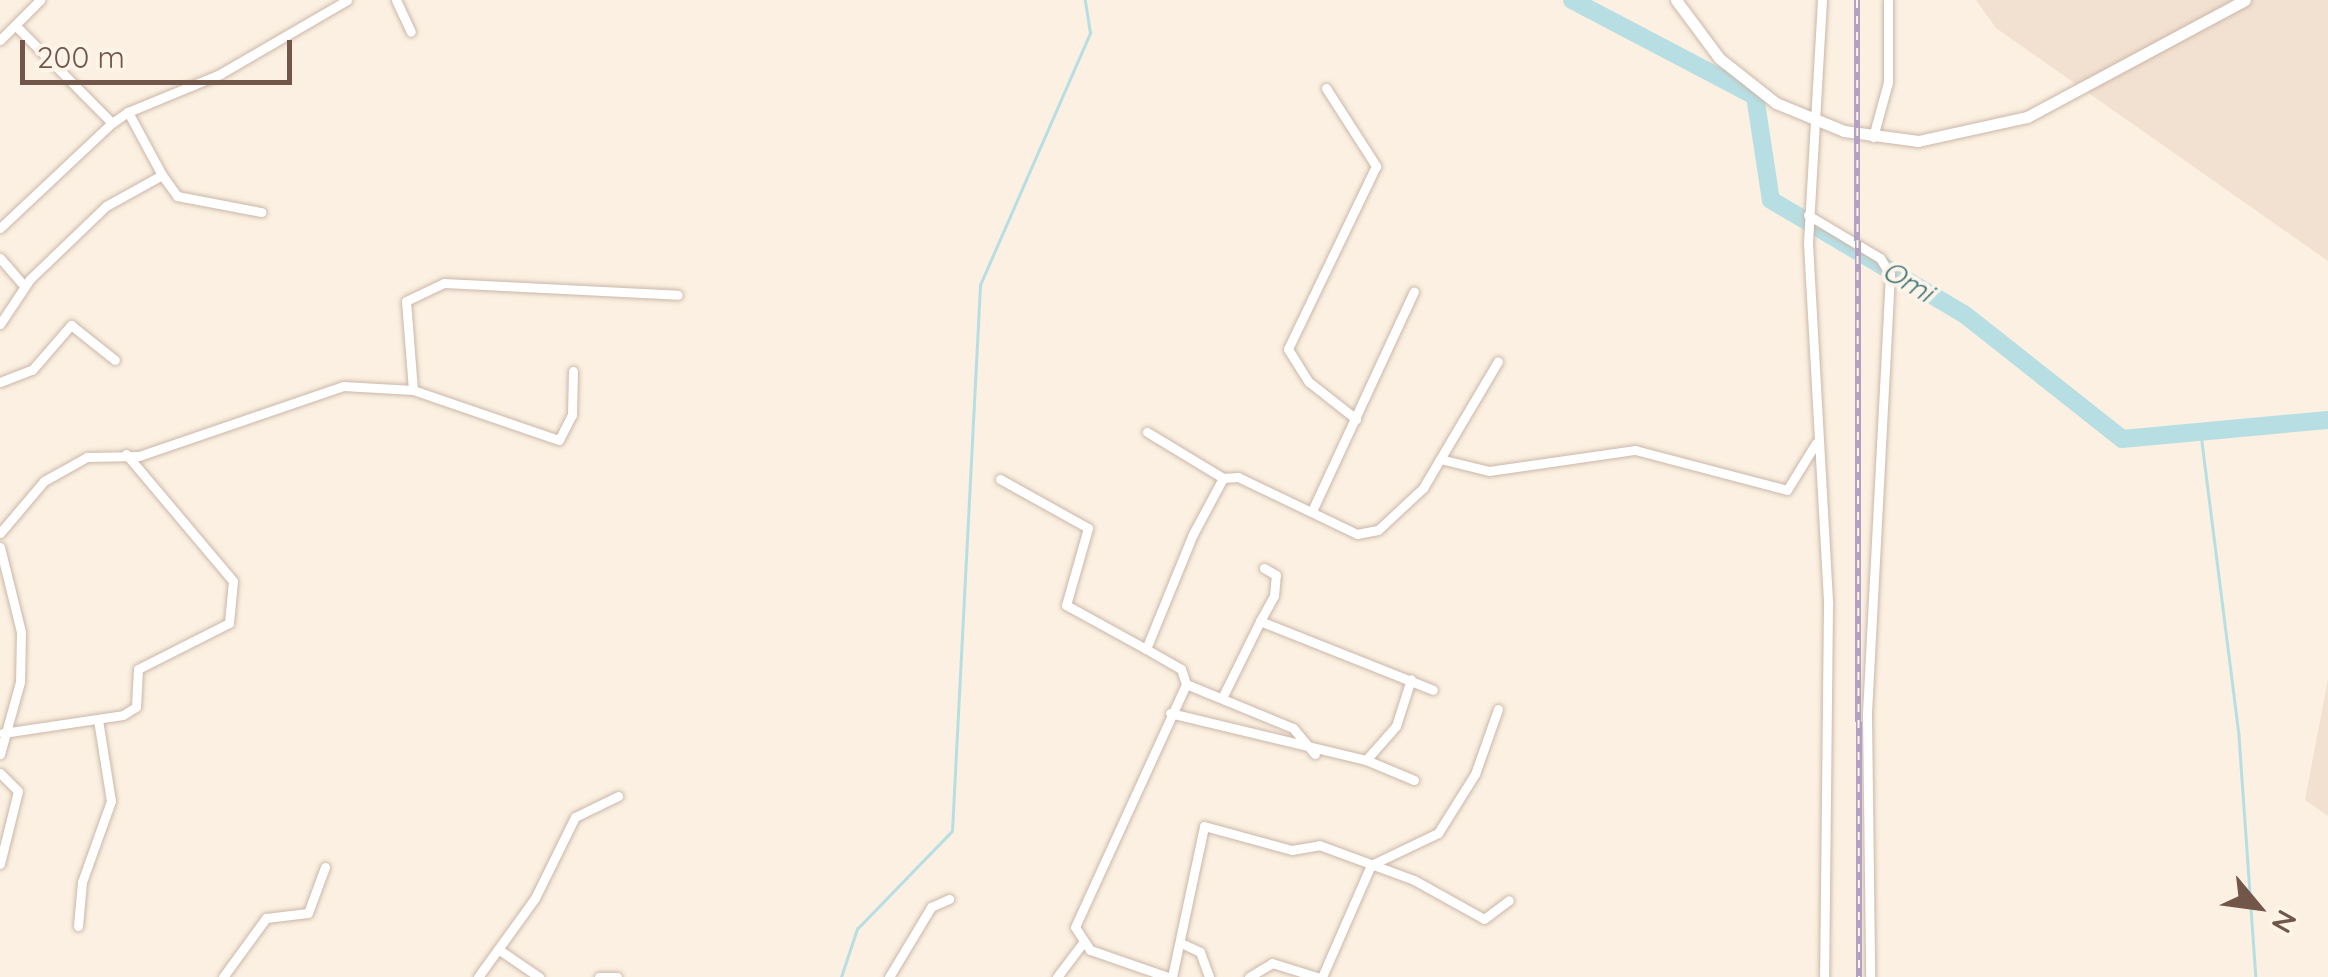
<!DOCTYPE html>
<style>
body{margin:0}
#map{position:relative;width:2328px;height:977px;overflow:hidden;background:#fbf0e1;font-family:Quicksand,sans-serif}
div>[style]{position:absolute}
.residential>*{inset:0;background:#f2e1d0}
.stream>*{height:2.5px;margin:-1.25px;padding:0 1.25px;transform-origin:1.25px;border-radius:1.25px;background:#b7dfe3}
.river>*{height:18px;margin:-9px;padding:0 9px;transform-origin:9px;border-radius:9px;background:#b7dfe3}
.roads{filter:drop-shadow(0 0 2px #cbb7a9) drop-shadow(0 0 2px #cbb7a9)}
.street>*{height:9px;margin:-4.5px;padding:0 4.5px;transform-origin:4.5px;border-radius:4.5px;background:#fff}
.secondary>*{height:11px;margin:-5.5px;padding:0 5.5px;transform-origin:5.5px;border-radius:5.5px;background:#fff}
.rail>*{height:6px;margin-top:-3px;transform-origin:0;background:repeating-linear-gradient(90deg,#fef4e7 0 8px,#b2a1c3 0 16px);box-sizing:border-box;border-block:2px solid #b2a1c3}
span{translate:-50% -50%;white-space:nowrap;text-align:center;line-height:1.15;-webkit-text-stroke:8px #fef4e7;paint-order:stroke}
.water-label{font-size:28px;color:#41767d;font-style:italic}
.north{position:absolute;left:2208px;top:857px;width:100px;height:100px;-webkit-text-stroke:8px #fef4e7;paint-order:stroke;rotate:119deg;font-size:28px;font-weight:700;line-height:40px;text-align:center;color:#715649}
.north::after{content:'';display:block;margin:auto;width:35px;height:45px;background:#715649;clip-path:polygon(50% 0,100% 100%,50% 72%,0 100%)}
.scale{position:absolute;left:20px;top:40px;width:272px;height:45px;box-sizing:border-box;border:5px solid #715649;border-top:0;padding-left:12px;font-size:30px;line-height:35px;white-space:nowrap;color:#715649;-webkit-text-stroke:8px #fef4e7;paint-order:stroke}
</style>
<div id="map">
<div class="residential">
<div style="clip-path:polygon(1976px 0,2328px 0,2328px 261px,1996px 28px)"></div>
<div style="clip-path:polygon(2328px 679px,2328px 816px,2305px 800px)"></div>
</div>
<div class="stream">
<div style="left:2201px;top:434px;width:304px;rotate:82.8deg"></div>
<div style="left:2239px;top:736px;width:242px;rotate:86deg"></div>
<div style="left:841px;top:977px;width:51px;rotate:-71.6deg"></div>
<div style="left:857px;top:929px;width:136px;rotate:-45.9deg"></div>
<div style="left:952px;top:831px;width:547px;rotate:-87.06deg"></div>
<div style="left:980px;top:285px;width:275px;rotate:-66.4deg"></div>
<div style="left:1090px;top:33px;width:33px;rotate:-99deg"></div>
</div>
<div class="river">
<div style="left:1572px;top:0;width:207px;rotate:27.7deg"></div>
<div style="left:1755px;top:96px;width:105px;rotate:81.3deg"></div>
<div style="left:1771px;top:200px;width:224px;rotate:30.6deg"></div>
<div style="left:1964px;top:314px;width:201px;rotate:38.3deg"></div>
<div style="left:2122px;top:439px;width:207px;rotate:-5.3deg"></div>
</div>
<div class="roads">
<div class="street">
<div style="left:396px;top:0;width:35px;rotate:65deg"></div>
<div style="left:1822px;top:0;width:243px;rotate:93.3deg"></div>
<div style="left:1808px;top:243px;width:362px;rotate:86.8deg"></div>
<div style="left:1828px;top:604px;width:373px;rotate:90.6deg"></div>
<div style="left:16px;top:26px;width:136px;rotate:45.3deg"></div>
<div style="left:112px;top:123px;width:19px;rotate:-35deg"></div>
<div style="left:0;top:40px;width:57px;rotate:-45deg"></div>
<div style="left:1326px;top:88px;width:93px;rotate:57.3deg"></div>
<div style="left:1376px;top:166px;width:203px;rotate:115.7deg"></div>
<div style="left:1288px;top:349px;width:39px;rotate:58deg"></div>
<div style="left:1309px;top:382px;width:60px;rotate:38.2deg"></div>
<div style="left:1873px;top:137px;width:57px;rotate:-74.7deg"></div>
<div style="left:1888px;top:82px;width:82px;rotate:-90deg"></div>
<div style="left:162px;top:175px;width:72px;rotate:-118.4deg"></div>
<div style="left:128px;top:112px;width:100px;rotate:-22.4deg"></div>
<div style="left:220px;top:74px;width:147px;rotate:-30.2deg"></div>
<div style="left:1808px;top:215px;width:84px;rotate:30.8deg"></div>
<div style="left:1880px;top:258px;width:19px;rotate:58deg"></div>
<div style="left:1890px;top:274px;width:441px;rotate:93deg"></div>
<div style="left:1867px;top:714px;width:263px;rotate:89.3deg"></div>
<div style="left:0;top:228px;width:154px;rotate:-43.2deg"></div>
<div style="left:0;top:258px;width:37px;rotate:49deg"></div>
<div style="left:0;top:324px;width:54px;rotate:-56.3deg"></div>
<div style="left:30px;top:279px;width:105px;rotate:-43.8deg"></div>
<div style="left:106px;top:206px;width:64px;rotate:-29deg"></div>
<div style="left:162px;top:175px;width:26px;rotate:54deg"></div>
<div style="left:177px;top:196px;width:86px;rotate:10.8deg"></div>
<div style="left:0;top:382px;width:34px;rotate:-21deg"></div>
<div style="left:32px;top:370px;width:60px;rotate:-49.1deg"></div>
<div style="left:71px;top:325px;width:56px;rotate:38.5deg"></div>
<div style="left:413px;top:390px;width:89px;rotate:-94.5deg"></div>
<div style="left:406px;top:301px;width:42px;rotate:-25.3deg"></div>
<div style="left:444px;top:283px;width:234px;rotate:2.9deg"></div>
<div style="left:1147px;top:432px;width:89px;rotate:31.2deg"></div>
<div style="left:1440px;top:459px;width:50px;rotate:13.8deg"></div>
<div style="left:1489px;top:471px;width:148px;rotate:-8.2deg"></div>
<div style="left:1635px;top:450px;width:157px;rotate:14.7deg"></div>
<div style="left:1787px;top:490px;width:55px;rotate:-58.3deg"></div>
<div style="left:1000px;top:479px;width:101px;rotate:29.1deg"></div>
<div style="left:1088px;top:528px;width:80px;rotate:105.9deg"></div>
<div style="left:1066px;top:605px;width:91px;rotate:28.8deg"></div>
<div style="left:1312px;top:511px;width:242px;rotate:-65.1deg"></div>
<div style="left:0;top:533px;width:68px;rotate:-49.8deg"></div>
<div style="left:44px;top:481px;width:49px;rotate:-29.2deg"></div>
<div style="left:87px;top:457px;width:52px;rotate:-1.1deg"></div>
<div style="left:139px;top:456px;width:216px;rotate:-18.9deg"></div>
<div style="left:343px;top:386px;width:70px;rotate:3.3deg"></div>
<div style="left:413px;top:390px;width:154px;rotate:18.9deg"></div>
<div style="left:559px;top:440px;width:28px;rotate:-63deg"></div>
<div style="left:572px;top:415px;width:44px;rotate:-88.7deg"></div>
<div style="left:0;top:547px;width:88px;rotate:76.1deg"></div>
<div style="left:21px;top:632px;width:50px;rotate:91.1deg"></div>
<div style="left:20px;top:682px;width:75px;rotate:105.5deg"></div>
<div style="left:1260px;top:621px;width:29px;rotate:-61deg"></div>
<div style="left:1274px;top:596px;width:21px;rotate:-85deg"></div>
<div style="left:1276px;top:575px;width:14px;rotate:-150deg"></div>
<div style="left:1186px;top:684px;width:116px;rotate:22.4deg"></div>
<div style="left:1293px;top:728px;width:34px;rotate:50deg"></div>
<div style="left:1223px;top:696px;width:84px;rotate:-63.7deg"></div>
<div style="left:1260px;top:621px;width:186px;rotate:21.7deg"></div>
<div style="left:1170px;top:713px;width:202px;rotate:13.5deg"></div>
<div style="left:1366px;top:760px;width:45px;rotate:-48.6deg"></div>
<div style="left:1396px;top:726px;width:49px;rotate:-72.3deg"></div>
<div style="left:3px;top:733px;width:121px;rotate:-8.5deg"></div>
<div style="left:123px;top:715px;width:15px;rotate:-32deg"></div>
<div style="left:136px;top:707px;width:38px;rotate:-87deg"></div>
<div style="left:138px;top:669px;width:102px;rotate:-26.8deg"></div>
<div style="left:229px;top:623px;width:42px;rotate:-84.6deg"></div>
<div style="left:233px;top:581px;width:166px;rotate:-130.1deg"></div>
<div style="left:1366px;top:760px;width:52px;rotate:22.6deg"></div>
<div style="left:0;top:773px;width:25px;rotate:45deg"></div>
<div style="left:18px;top:791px;width:75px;rotate:103.9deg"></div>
<div style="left:78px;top:926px;width:44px;rotate:-84.8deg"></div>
<div style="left:82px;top:882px;width:86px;rotate:-70.3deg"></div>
<div style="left:111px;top:801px;width:82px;rotate:-99.1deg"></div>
<div style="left:1181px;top:943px;width:21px;rotate:25deg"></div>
<div style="left:1200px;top:952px;width:27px;rotate:70deg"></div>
<div style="left:498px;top:949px;width:50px;rotate:34.3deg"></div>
<div style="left:223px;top:977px;width:73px;rotate:-53.9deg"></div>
<div style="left:266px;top:918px;width:42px;rotate:-6.8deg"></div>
<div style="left:308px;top:913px;width:49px;rotate:-69.7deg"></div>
<div style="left:478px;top:977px;width:97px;rotate:-54.2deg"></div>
<div style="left:535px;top:898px;width:90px;rotate:-63.7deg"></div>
<div style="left:575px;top:817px;width:48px;rotate:-26deg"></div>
<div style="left:599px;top:977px;width:18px"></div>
<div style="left:889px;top:977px;width:82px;rotate:-59deg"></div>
<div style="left:931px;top:907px;width:20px;rotate:-24deg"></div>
<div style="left:1057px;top:977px;width:41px;rotate:-52.9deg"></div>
<div style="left:1168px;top:977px;width:83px;rotate:-160.9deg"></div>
<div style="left:1090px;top:950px;width:27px;rotate:-123deg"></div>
<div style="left:1075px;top:927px;width:267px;rotate:-65.4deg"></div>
<div style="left:1186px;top:684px;width:16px;rotate:-108deg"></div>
<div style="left:1181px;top:669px;width:40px;rotate:-150.3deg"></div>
<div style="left:1146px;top:649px;width:124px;rotate:-67.8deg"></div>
<div style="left:1193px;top:534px;width:64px;rotate:-61.8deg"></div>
<div style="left:1223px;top:478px;width:15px;rotate:-4deg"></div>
<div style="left:1238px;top:477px;width:132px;rotate:25.6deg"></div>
<div style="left:1357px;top:534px;width:21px;rotate:-11deg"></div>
<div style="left:1378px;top:530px;width:62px;rotate:-43deg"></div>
<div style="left:1423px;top:488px;width:147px;rotate:-59.4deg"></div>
<div style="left:1172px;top:977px;width:154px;rotate:-78deg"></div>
<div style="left:1204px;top:826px;width:91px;rotate:15.3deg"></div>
<div style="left:1292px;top:850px;width:27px;rotate:-10deg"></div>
<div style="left:1319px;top:845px;width:101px;rotate:20.2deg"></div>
<div style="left:1414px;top:880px;width:80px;rotate:29.1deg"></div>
<div style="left:1484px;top:919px;width:31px;rotate:-37deg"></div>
<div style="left:1249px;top:977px;width:27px;rotate:-31deg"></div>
<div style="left:1272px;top:963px;width:47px;rotate:17.3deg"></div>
<div style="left:1322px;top:977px;width:122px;rotate:-66.4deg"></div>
<div style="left:1371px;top:865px;width:74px;rotate:-25.5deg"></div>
<div style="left:1438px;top:833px;width:70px;rotate:-57.9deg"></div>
<div style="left:1475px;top:774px;width:69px;rotate:-70.5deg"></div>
</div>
<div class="secondary">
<div style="left:1676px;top:0;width:72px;rotate:53.4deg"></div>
<div style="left:1719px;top:58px;width:73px;rotate:38.3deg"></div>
<div style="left:1776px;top:103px;width:74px;rotate:22.4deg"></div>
<div style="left:1844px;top:131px;width:75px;rotate:7.7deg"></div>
<div style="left:1918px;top:141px;width:112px;rotate:-12.4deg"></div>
<div style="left:2027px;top:117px;width:247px;rotate:-28.2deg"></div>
</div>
</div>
<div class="rail">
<div style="left:1857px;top:0;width:977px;rotate:89.88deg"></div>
</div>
<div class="water-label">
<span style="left:1908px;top:281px;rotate:31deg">Omi</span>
</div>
<div class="north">N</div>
<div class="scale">200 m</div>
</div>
